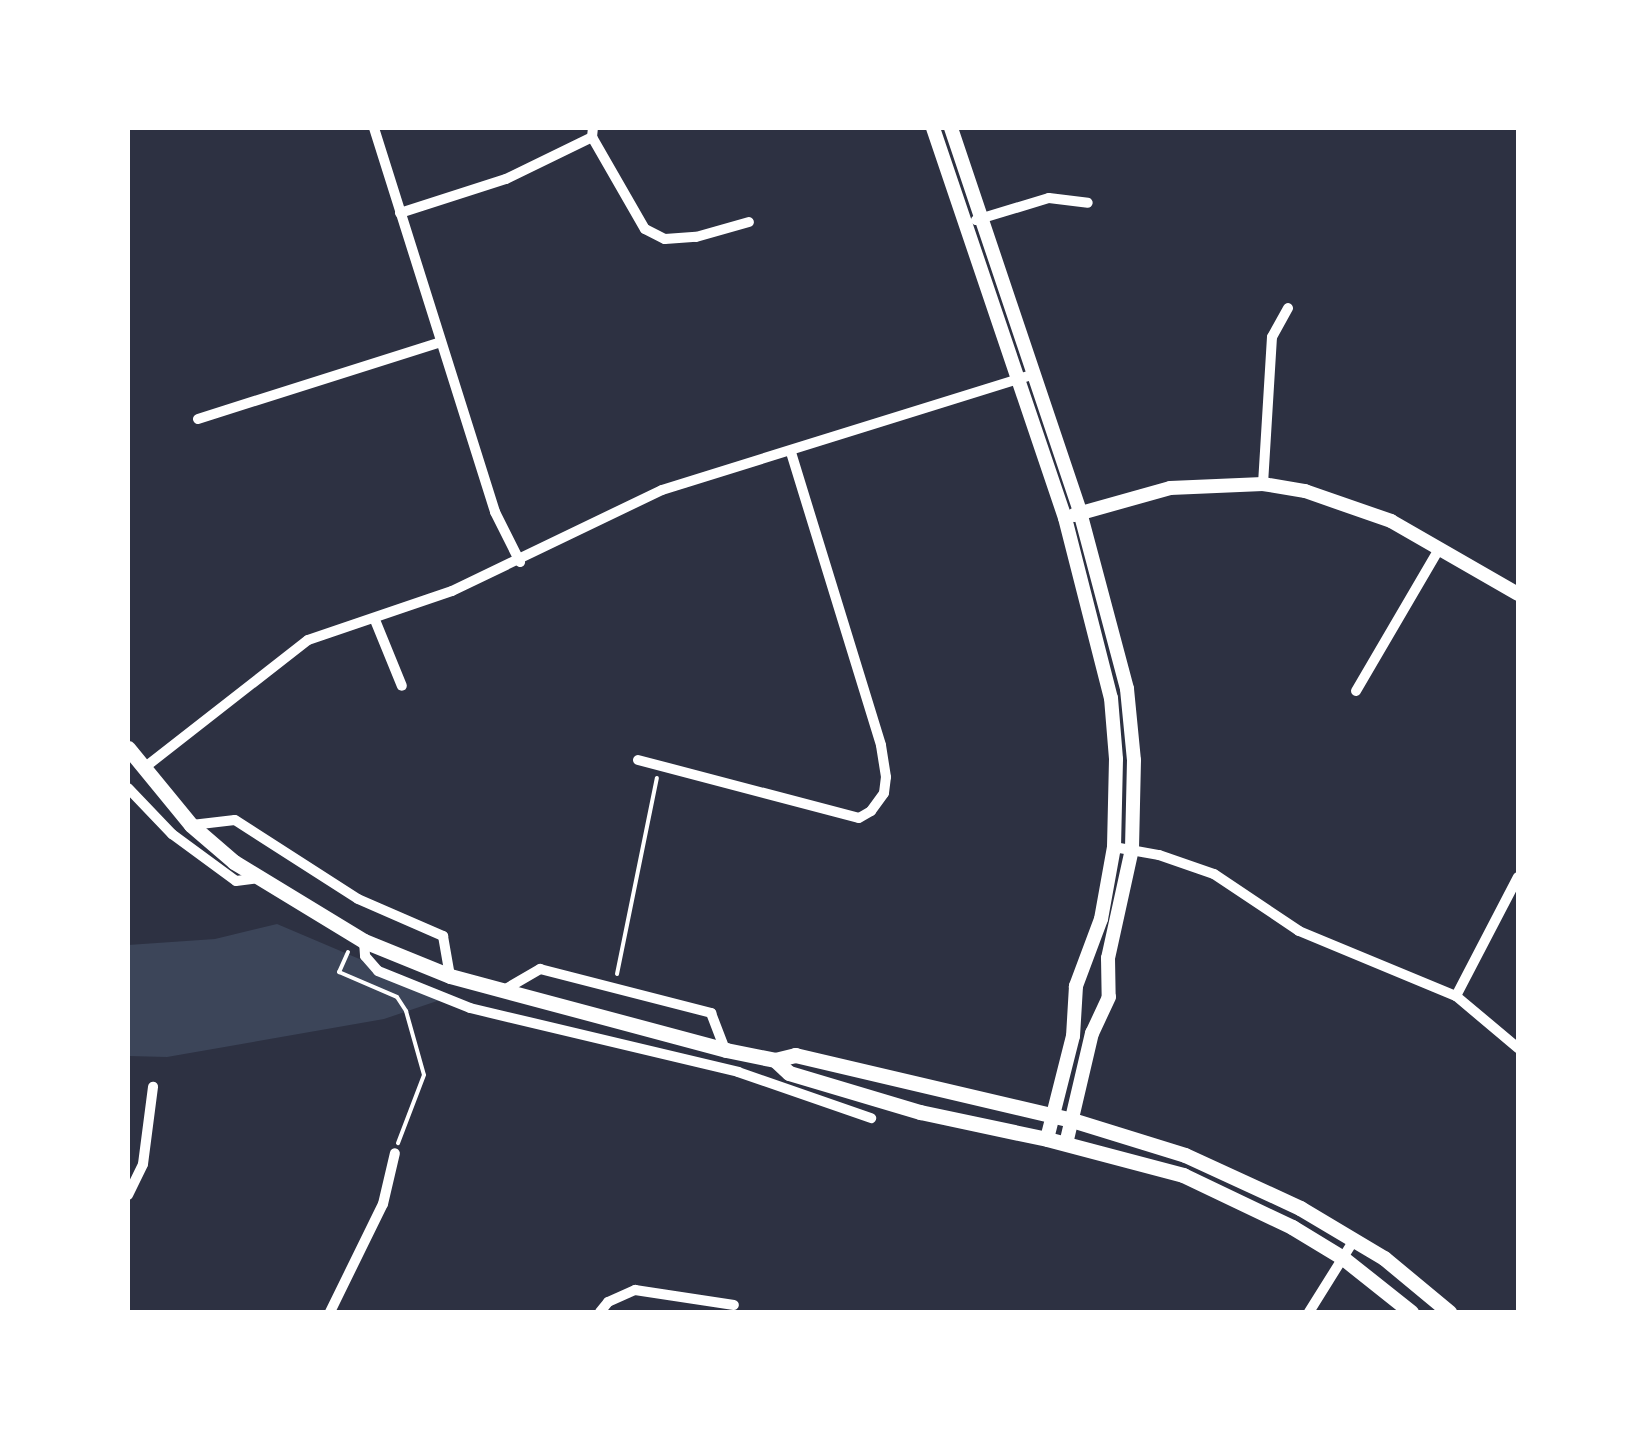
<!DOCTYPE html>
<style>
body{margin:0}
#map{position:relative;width:1646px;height:1440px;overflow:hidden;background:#2d3142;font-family:"DejaVu Sans",sans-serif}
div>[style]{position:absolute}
.green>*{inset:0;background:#3c4559}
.path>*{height:4px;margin:-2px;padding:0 2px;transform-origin:2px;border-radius:2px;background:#fff}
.minor>*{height:10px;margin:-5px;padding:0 5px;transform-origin:5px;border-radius:5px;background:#fff}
.tertiary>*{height:14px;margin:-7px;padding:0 7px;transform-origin:7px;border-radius:7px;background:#fff}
.secondary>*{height:15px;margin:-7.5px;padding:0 7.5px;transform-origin:7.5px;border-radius:7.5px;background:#fff}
span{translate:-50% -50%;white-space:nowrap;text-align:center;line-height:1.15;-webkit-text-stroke:8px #fff;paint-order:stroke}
.frame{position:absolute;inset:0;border:130px solid #fff;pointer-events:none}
</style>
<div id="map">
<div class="green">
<div style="clip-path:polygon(277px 924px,449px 997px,384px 1019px,167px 1057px,128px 1056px,128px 945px,215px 939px)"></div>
</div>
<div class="path">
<div style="left:348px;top:952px;width:22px;rotate:114deg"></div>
<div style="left:339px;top:972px;width:63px;rotate:23.3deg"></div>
<div style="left:397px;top:997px;width:17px;rotate:57deg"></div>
<div style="left:406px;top:1011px;width:66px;rotate:74.3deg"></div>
<div style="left:424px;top:1075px;width:73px;rotate:110.9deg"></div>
<div style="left:617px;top:974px;width:200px;rotate:-78.5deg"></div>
</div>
<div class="minor">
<div style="left:374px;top:128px;width:403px;rotate:72.5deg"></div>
<div style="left:495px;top:512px;width:56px;rotate:63.4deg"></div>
<div style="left:592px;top:137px;width:106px;rotate:60.1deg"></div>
<div style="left:645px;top:229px;width:22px;rotate:27deg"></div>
<div style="left:665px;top:239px;width:31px;rotate:-4deg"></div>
<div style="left:696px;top:237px;width:55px;rotate:-15.8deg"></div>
<div style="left:400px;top:213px;width:111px;rotate:-17.8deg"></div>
<div style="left:506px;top:179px;width:96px;rotate:-26deg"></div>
<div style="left:592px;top:137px;width:9px;rotate:-84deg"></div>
<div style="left:976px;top:220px;width:76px;rotate:-16.8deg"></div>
<div style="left:1049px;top:198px;width:39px;rotate:7deg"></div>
<div style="left:198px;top:419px;width:255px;rotate:-17.6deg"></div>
<div style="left:1263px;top:484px;width:147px;rotate:-86.5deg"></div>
<div style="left:1272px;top:337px;width:33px;rotate:-61deg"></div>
<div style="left:375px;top:620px;width:71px;rotate:67.8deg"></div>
<div style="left:1356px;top:691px;width:164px;rotate:-59.7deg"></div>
<div style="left:638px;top:760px;width:228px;rotate:14.7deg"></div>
<div style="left:859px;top:818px;width:14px;rotate:-30deg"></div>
<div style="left:871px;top:811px;width:22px;rotate:-54deg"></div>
<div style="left:884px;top:793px;width:16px;rotate:-83deg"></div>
<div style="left:886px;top:777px;width:32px;rotate:-99deg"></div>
<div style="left:881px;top:745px;width:307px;rotate:-107.1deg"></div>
<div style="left:144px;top:768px;width:208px;rotate:-38deg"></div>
<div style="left:308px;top:640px;width:152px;rotate:-18.8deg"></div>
<div style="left:452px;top:591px;width:233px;rotate:-25.7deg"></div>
<div style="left:662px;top:490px;width:387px;rotate:-17.3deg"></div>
<div style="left:128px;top:788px;width:64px;rotate:46.3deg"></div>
<div style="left:172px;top:834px;width:79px;rotate:36.3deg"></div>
<div style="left:236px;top:881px;width:24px;rotate:-7deg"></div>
<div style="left:192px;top:825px;width:43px;rotate:-6.6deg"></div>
<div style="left:235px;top:820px;width:146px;rotate:32.7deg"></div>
<div style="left:358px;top:899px;width:93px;rotate:23.5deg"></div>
<div style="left:443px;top:936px;width:41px;rotate:80.1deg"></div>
<div style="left:1114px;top:847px;width:46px;rotate:10.1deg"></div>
<div style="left:1159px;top:855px;width:58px;rotate:19.1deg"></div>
<div style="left:1214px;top:874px;width:102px;rotate:33.8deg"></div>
<div style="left:1299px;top:931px;width:170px;rotate:22.5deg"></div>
<div style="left:1456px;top:996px;width:81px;rotate:40deg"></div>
<div style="left:364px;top:941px;width:15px;rotate:86deg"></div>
<div style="left:365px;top:956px;width:20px;rotate:49deg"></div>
<div style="left:378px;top:971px;width:99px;rotate:21.9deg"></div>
<div style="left:470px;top:1008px;width:276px;rotate:13.4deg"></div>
<div style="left:738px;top:1072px;width:141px;rotate:19.1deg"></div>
<div style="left:504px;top:990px;width:42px;rotate:-30.3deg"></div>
<div style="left:540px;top:969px;width:177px;rotate:14.4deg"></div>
<div style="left:711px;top:1013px;width:40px;rotate:69deg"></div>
<div style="left:1456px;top:996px;width:134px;rotate:-62.5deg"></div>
<div style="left:128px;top:1195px;width:34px;rotate:-64deg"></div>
<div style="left:143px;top:1164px;width:78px;rotate:-82.6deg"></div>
<div style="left:330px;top:1312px;width:120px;rotate:-63.9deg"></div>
<div style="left:383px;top:1204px;width:52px;rotate:-76.8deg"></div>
<div style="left:600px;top:1312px;width:13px;rotate:-51deg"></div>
<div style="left:608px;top:1302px;width:30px;rotate:-24deg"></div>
<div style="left:635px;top:1290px;width:100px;rotate:8.6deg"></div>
<div style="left:1309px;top:1312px;width:85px;rotate:-58deg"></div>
</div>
<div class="tertiary">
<div style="left:933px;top:128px;width:412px;rotate:71.3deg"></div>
<div style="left:1065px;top:518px;width:186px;rotate:75.7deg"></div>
<div style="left:1111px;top:698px;width:61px;rotate:85.3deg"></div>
<div style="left:1116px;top:759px;width:88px;rotate:91.3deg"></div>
<div style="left:1114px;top:847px;width:73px;rotate:100.2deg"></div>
<div style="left:1101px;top:919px;width:72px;rotate:110.5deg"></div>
<div style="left:1076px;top:986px;width:50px;rotate:93.4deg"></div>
<div style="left:1073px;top:1036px;width:106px;rotate:104.2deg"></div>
<div style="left:951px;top:128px;width:405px;rotate:71.4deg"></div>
<div style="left:1080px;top:512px;width:183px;rotate:75.1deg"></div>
<div style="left:1127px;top:689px;width:71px;rotate:84.4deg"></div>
<div style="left:1134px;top:760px;width:89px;rotate:91.3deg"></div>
<div style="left:1132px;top:849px;width:112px;rotate:102.4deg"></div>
<div style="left:1108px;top:958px;width:39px;rotate:89deg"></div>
<div style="left:1109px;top:997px;width:40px;rotate:115deg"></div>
<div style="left:1092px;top:1033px;width:114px;rotate:103.2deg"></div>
<div style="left:1074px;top:515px;width:100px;rotate:-15.7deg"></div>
<div style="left:1170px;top:488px;width:93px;rotate:-2.5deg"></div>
<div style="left:1263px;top:484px;width:43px;rotate:9.5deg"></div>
<div style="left:1305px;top:491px;width:91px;rotate:19.2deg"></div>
<div style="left:1391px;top:521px;width:146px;rotate:29.9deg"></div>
</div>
<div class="secondary">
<div style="left:128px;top:748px;width:99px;rotate:50.7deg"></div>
<div style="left:191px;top:825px;width:57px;rotate:40.7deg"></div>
<div style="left:234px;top:862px;width:152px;rotate:31.3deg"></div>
<div style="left:364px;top:941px;width:93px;rotate:22.1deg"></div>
<div style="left:450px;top:976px;width:286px;rotate:15deg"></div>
<div style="left:726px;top:1050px;width:50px;rotate:11.5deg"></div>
<div style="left:775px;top:1060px;width:21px;rotate:-14deg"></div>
<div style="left:795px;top:1055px;width:285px;rotate:13.2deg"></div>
<div style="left:1072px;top:1120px;width:118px;rotate:17.2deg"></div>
<div style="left:1185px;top:1155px;width:127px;rotate:24.7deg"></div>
<div style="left:1300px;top:1208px;width:98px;rotate:30.8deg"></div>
<div style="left:1384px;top:1258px;width:85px;rotate:39.7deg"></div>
<div style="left:775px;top:1060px;width:19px;rotate:43deg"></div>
<div style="left:789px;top:1073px;width:137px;rotate:16.6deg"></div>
<div style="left:920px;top:1112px;width:130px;rotate:12deg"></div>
<div style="left:1047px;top:1139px;width:141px;rotate:14.8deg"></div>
<div style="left:1183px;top:1175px;width:121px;rotate:25.5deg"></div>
<div style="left:1292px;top:1227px;width:60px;rotate:31.3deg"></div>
<div style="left:1343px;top:1258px;width:87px;rotate:38.5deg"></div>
</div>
<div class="frame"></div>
</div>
